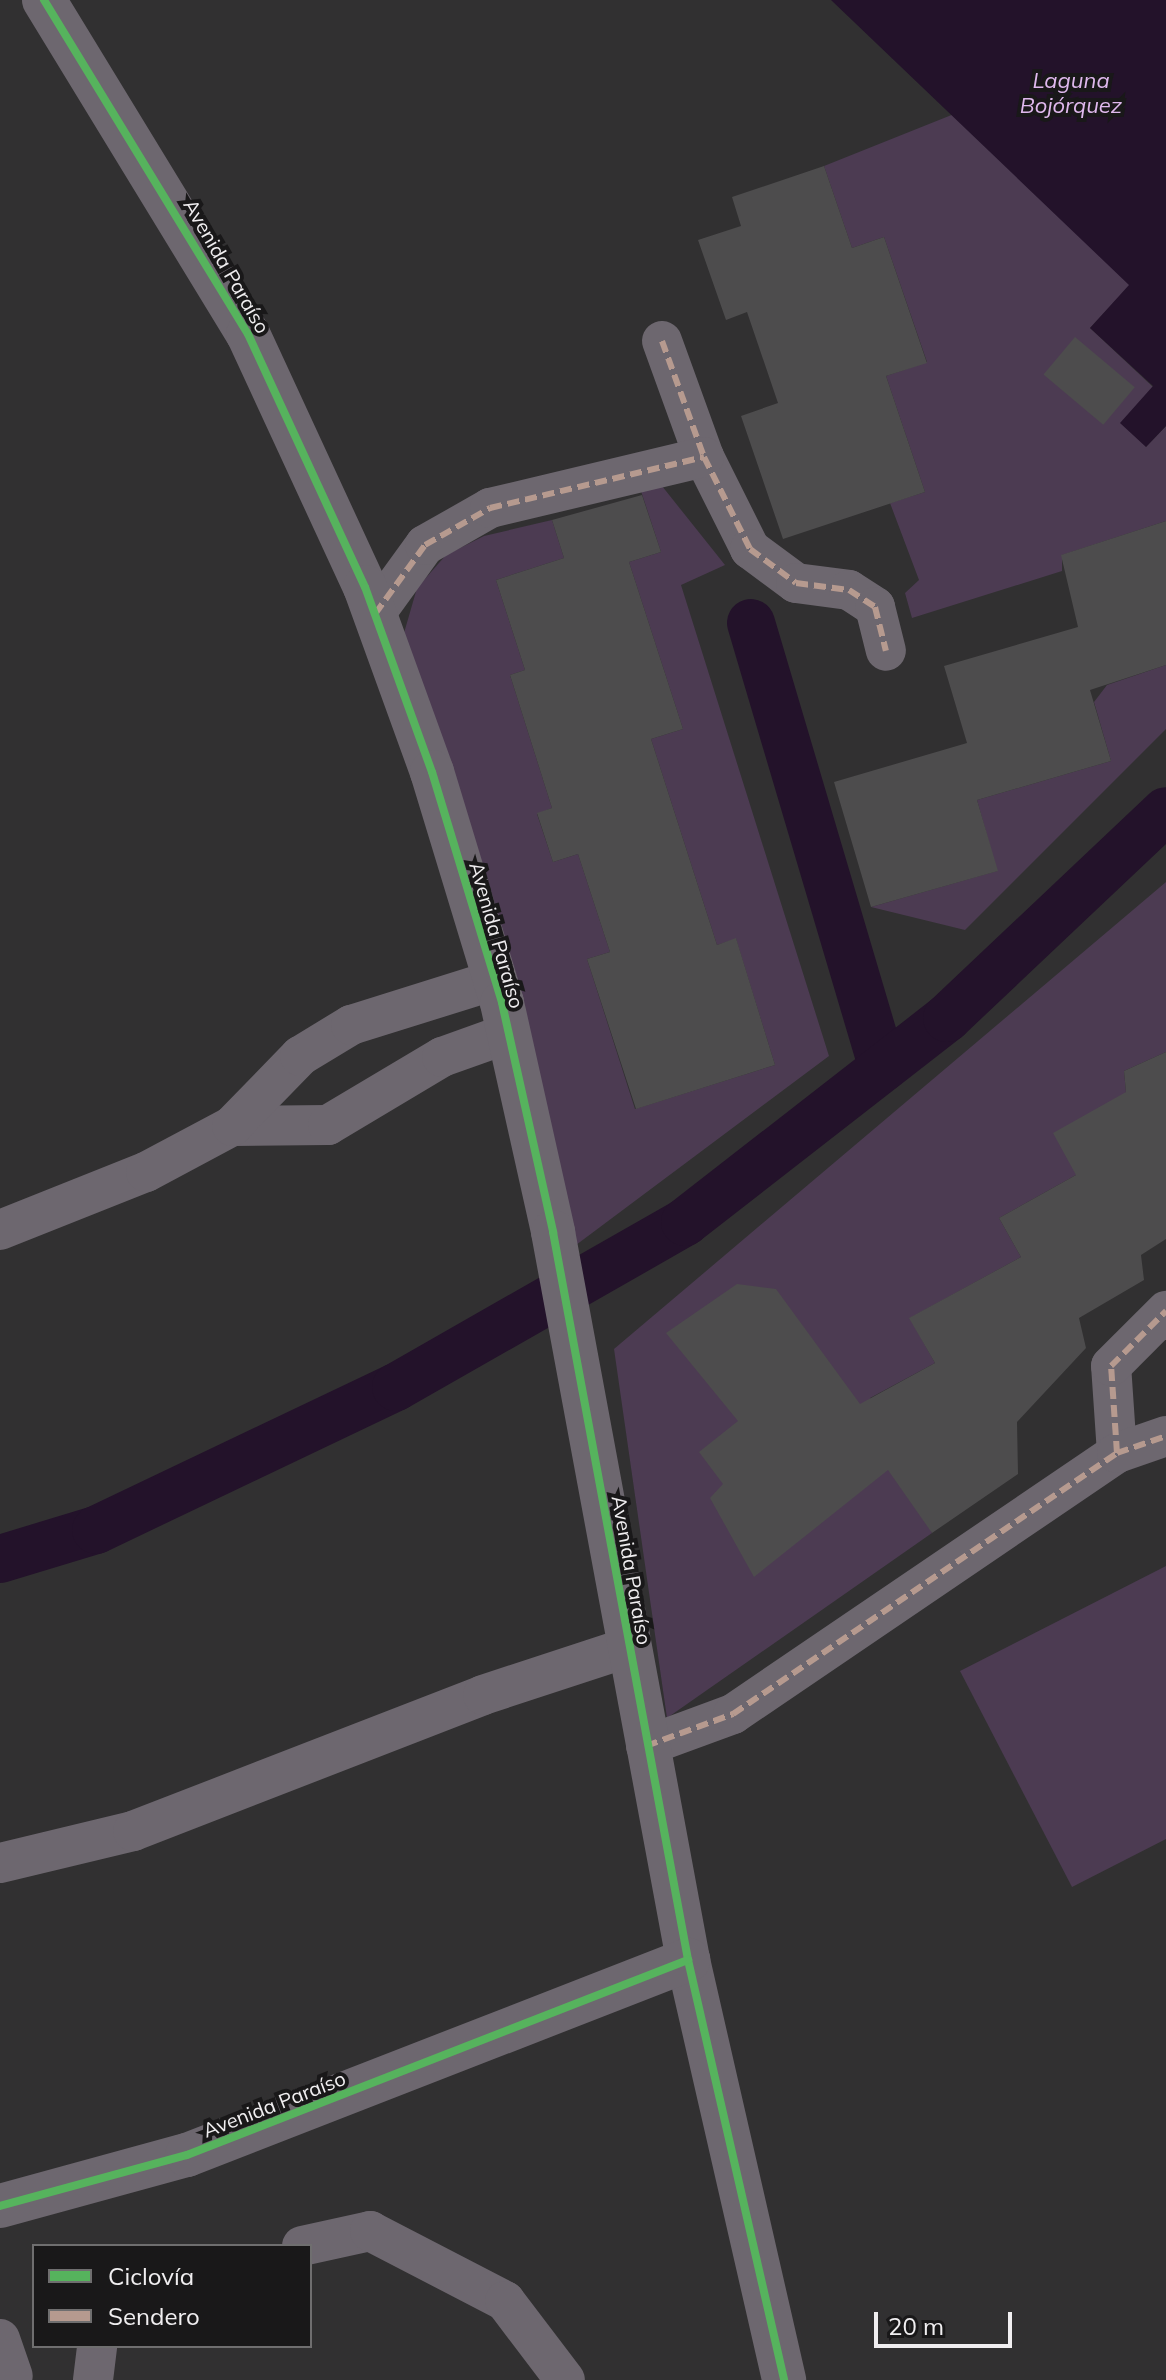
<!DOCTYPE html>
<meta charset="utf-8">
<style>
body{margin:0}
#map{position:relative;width:1166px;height:2380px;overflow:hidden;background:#313031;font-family:Mulish,sans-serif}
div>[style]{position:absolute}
.green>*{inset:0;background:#4c3b52}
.water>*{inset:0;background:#23122a}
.canal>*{height:48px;margin:-24px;padding:0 24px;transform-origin:24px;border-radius:24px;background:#23122a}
.building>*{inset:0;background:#4d4c4d;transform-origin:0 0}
.minor>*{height:40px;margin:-20px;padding:0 20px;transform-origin:20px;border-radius:20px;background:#6d676f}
.tertiary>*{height:44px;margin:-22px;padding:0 22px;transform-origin:22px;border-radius:22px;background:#6d676f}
.quiet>*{height:6px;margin-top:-3px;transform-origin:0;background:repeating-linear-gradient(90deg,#b69a8f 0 12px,transparent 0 18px)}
.cycleway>*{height:8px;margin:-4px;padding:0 4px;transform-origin:4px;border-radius:4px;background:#56b35d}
span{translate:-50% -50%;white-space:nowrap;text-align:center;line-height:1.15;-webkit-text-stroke:8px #191819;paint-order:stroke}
.street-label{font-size:20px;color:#f0eef0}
.water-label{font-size:22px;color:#dfb8ed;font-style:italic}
.legend{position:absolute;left:32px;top:2244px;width:280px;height:104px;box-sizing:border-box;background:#191819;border:2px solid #6f6e6f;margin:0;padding:10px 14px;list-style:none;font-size:24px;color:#f0eef0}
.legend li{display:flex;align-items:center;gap:16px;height:40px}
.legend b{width:40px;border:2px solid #6f6e6f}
.scale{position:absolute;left:874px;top:2312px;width:138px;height:36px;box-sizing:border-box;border:4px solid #f0eef0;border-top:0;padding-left:10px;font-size:24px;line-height:28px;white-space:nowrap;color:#f0eef0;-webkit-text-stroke:6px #191819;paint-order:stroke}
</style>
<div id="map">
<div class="green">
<div style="clip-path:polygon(954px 114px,1130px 285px,1090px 328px,1153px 387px,1146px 447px,1166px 426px,1166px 521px,1062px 555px,1062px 571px,912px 618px,905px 593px,919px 580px,890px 503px,925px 492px,886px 376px,927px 362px,884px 237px,852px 248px,824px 166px)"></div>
<div style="clip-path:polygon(662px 486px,725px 565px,681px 585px,829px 1056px,576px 1245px,404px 633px,417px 588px,446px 555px,484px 536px,552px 520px,564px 558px,496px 580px,525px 670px,510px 675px,552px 808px,537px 814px,553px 862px,578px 854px,610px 952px,587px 959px,635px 1109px,775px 1065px,736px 939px,717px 945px,651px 739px,683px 729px,629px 562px,661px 552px,641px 491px)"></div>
<div style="clip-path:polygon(1166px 665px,1166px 729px,965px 930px,871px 907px,997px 871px,977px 800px,1111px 761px,1094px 702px,1107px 685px)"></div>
<div style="clip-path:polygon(1166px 882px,1166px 1052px,1124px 1071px,1126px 1092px,1076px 1175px,999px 1218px,1021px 1257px,910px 1318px,935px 1363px,870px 1398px,932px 1533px,667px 1718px,614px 1349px)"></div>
<div style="clip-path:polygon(1166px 1566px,1166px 1839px,1072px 1887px,960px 1671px)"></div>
</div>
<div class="water">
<div style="clip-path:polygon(831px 0,1166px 0,1166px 426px,1146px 447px,1120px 423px,1153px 386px,1090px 328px,1129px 285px)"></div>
</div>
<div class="canal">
<div style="left:751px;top:623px;width:464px;rotate:73.5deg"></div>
<div style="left:0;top:1559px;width:100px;rotate:-16.8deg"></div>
<div style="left:96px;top:1530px;width:332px;rotate:-25.5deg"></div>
<div style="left:396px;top:1387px;width:333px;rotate:-29.7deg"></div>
<div style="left:685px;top:1222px;width:332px;rotate:-37.9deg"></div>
<div style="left:947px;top:1018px;width:301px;rotate:-43.4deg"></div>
</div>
<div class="building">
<div style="clip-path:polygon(824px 166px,852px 248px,884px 237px,927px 363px,886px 376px,925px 492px,783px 539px,741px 416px,778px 403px,747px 312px,726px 320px,698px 240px,741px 226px,732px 197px)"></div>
<div style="left:1075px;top:337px;width:78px;height:49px;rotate:40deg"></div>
<div style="clip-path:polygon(642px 495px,661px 552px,629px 562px,683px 729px,651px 739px,717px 945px,736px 938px,775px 1065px,636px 1109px,587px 959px,610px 952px,578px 854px,553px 862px,537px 813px,552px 808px,510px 675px,525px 670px,496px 580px,564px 558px,552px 520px)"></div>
<div style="clip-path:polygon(1166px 521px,1166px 665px,1090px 690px,1111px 761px,977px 800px,998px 871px,871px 907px,834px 782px,967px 743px,944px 666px,1078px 627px,1061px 555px)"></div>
<div style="clip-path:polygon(1166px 1052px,1166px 1239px,1141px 1255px,1144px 1280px,1079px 1318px,1086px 1348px,1017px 1422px,1018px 1474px,932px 1533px,888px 1470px,754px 1577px,710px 1498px,723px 1484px,699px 1452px,738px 1421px,666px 1333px,737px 1284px,776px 1289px,860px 1404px,935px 1363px,909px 1318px,1021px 1257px,999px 1218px,1076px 1175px,1053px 1133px,1126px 1092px,1124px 1071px)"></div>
</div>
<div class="minor">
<div style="left:662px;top:341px;width:123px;rotate:70.1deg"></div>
<div style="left:704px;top:457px;width:103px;rotate:63.4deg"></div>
<div style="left:750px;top:549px;width:57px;rotate:36.5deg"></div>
<div style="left:796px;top:583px;width:53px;rotate:7.5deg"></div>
<div style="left:849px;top:590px;width:31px;rotate:33deg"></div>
<div style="left:875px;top:607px;width:45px;rotate:76deg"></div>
<div style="left:375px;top:614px;width:85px;rotate:-54.1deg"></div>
<div style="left:425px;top:545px;width:75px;rotate:-29.6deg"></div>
<div style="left:490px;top:508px;width:220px;rotate:-13.4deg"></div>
<div style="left:232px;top:1126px;width:96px;rotate:-0.6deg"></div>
<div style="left:328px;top:1125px;width:133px;rotate:-30.8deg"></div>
<div style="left:442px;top:1057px;width:71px;rotate:-19.7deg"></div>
<div style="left:0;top:1230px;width:157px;rotate:-21.7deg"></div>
<div style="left:146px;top:1172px;width:98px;rotate:-28.1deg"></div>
<div style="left:232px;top:1126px;width:98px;rotate:-45.8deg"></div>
<div style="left:300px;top:1056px;width:60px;rotate:-31.3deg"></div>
<div style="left:351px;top:1025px;width:151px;rotate:-17.4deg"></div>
<div style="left:1117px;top:1453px;width:87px;rotate:-93.9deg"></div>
<div style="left:1111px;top:1366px;width:78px;rotate:-45deg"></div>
<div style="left:646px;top:1746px;width:93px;rotate:-20.2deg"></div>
<div style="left:733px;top:1714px;width:464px;rotate:-34.2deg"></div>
<div style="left:1117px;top:1453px;width:52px;rotate:-19.1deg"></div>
<div style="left:0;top:1863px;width:137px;rotate:-13.5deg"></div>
<div style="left:133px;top:1831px;width:375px;rotate:-21.2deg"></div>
<div style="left:483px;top:1695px;width:154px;rotate:-18.2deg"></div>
<div style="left:302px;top:2246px;width:70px;rotate:-12.4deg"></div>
<div style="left:370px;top:2231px;width:152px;rotate:27.4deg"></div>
<div style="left:505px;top:2301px;width:99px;rotate:52.8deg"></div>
<div style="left:0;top:2339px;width:39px;rotate:71deg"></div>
<div style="left:93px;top:2380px;width:34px;rotate:-83deg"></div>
</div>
<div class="tertiary">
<div style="left:44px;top:0;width:391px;rotate:58.6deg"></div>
<div style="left:248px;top:334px;width:279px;rotate:65.2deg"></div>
<div style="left:365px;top:587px;width:197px;rotate:70.1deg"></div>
<div style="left:432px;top:772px;width:241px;rotate:73.1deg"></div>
<div style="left:502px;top:1003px;width:235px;rotate:77.4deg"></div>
<div style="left:553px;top:1232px;width:740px;rotate:79.49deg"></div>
<div style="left:688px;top:1960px;width:431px;rotate:77.1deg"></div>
<div style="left:0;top:2206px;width:194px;rotate:-15.3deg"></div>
<div style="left:187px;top:2155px;width:538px;rotate:-21.27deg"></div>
</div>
<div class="quiet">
<div style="left:662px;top:341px;width:123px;rotate:70.1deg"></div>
<div style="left:704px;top:457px;width:103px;rotate:63.4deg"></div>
<div style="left:750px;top:549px;width:57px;rotate:36.5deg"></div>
<div style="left:796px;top:583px;width:53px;rotate:7.5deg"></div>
<div style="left:849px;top:590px;width:31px;rotate:33deg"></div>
<div style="left:875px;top:607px;width:45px;rotate:76deg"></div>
<div style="left:375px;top:614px;width:85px;rotate:-54.1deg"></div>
<div style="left:425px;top:545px;width:75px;rotate:-29.6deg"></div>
<div style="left:490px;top:508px;width:220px;rotate:-13.4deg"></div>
<div style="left:1117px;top:1453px;width:87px;rotate:-93.9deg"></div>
<div style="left:1111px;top:1366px;width:78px;rotate:-45deg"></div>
<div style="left:646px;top:1746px;width:93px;rotate:-20.2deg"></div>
<div style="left:733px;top:1714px;width:464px;rotate:-34.2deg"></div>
<div style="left:1117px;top:1453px;width:52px;rotate:-19.1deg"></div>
</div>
<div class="cycleway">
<div style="left:44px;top:0;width:391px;rotate:58.6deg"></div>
<div style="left:248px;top:334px;width:279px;rotate:65.2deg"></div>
<div style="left:365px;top:587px;width:197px;rotate:70.1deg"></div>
<div style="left:432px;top:772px;width:241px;rotate:73.1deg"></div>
<div style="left:502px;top:1003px;width:235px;rotate:77.4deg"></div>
<div style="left:553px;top:1232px;width:740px;rotate:79.49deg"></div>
<div style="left:688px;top:1960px;width:431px;rotate:77.1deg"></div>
<div style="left:0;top:2206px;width:194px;rotate:-15.3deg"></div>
<div style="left:187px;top:2155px;width:538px;rotate:-21.27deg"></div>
</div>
<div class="street-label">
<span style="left:227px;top:266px;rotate:60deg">Avenida Paraíso</span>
<span style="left:497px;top:935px;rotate:74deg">Avenida Paraíso</span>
<span style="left:632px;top:1570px;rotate:80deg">Avenida Paraíso</span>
<span style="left:274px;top:2104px;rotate:-21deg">Avenida Paraíso</span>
</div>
<div class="water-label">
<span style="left:1071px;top:93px">Laguna<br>Bojórquez</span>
</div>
<ul class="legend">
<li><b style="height:10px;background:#56b35d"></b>Ciclovía</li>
<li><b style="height:10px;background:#b69a8f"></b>Sendero</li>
</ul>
<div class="scale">20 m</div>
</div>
